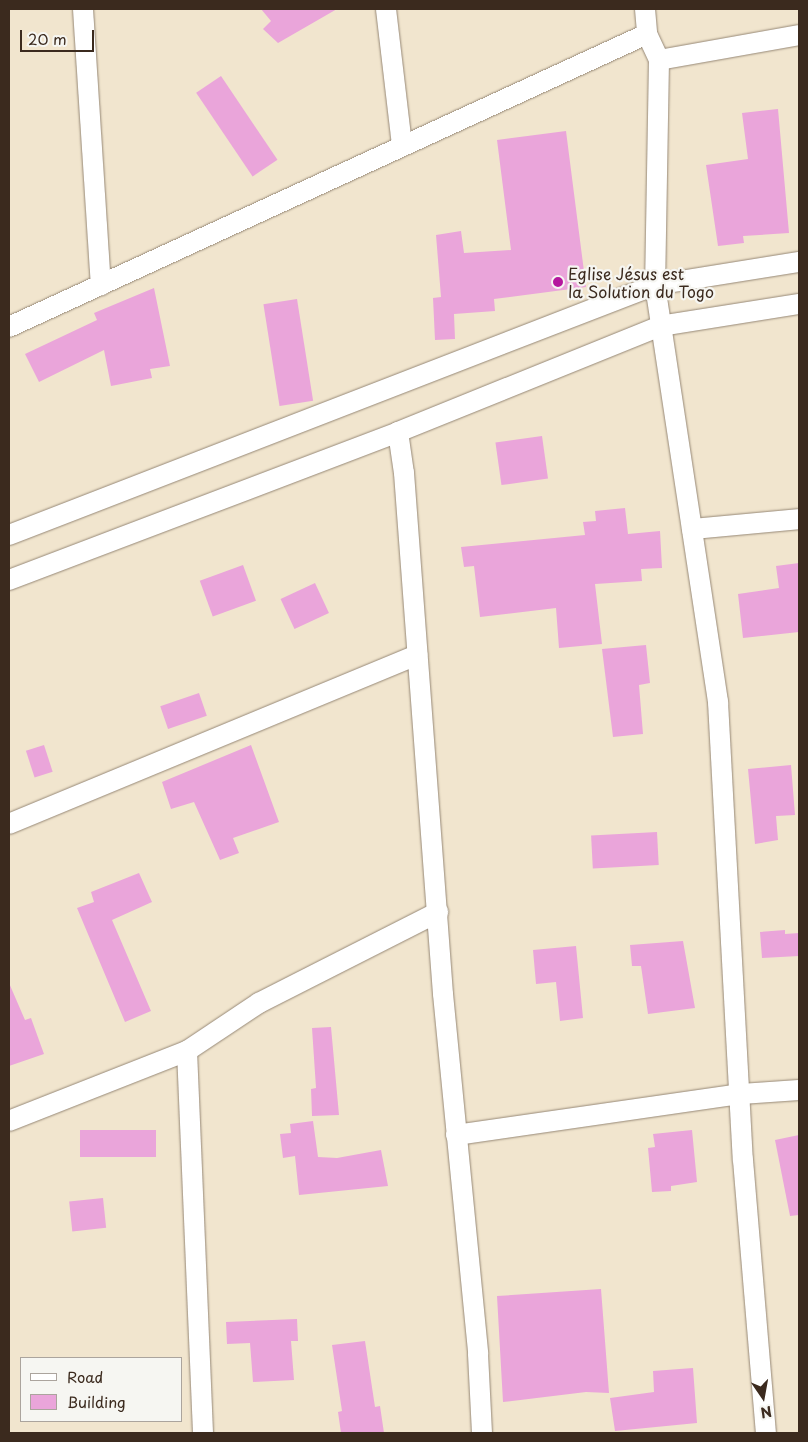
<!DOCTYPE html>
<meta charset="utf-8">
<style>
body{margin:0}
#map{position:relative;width:808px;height:1442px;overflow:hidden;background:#f1e5ce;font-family:"Playpen Sans",sans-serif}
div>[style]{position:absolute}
.building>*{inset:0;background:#eaa5da;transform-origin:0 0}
.roads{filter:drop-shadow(0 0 1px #968876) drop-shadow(0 0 1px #968876)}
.street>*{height:20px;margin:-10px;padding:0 10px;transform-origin:10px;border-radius:10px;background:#fff}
.dots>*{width:14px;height:14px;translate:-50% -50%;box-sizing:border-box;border:2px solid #f6f6f2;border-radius:50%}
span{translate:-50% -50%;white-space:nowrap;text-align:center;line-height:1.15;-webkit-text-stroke:4.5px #f6f6f2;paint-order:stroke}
.poi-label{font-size:16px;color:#3b2a1e}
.left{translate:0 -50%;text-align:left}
.frame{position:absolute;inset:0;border:10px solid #3b2a1e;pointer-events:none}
.legend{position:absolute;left:20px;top:1357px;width:162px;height:65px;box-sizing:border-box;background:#f6f6f2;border:1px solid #aba49d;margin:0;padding:6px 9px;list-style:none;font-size:15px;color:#3b2a1e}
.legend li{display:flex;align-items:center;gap:10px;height:25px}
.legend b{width:25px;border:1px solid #aba49d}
.north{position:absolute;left:738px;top:1372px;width:50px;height:50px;-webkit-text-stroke:4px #f6f6f2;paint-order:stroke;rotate:168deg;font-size:14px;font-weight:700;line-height:20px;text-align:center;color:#3b2a1e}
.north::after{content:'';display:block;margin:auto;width:18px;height:22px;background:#3b2a1e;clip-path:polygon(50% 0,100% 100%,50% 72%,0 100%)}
.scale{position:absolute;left:20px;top:30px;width:74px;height:22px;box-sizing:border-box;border:2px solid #3b2a1e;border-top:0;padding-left:6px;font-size:15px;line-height:18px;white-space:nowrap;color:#3b2a1e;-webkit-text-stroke:4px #f6f6f2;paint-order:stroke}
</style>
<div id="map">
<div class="building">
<div style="clip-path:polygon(261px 9px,337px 9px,278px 43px,263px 29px,271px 21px)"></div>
<div style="left:221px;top:76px;width:101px;height:30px;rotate:56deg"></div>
<div style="clip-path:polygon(778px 109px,789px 233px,743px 236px,744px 243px,718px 246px,706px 165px,748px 159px,742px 113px)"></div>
<div style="clip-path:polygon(566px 131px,586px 287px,494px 299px,495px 311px,454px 314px,455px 339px,435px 340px,433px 298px,441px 297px,436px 235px,461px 231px,464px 253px,511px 250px,497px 140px)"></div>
<div style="clip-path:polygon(154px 288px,170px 366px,150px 369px,152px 378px,111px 386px,104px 350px,39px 382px,25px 354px,97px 320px,94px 313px)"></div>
<div style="left:297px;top:299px;width:103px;height:34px;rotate:81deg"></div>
<div style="left:542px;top:436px;width:43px;height:47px;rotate:82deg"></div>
<div style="clip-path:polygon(625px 508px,628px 534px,660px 531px,662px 568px,641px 569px,642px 581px,595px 584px,602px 644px,559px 648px,556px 608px,480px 617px,474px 566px,464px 567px,461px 547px,585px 535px,583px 522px,596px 521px,595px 511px)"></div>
<div style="clip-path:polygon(799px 563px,799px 632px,743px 638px,738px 594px,779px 588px,776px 566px)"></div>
<div style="left:243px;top:565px;width:38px;height:46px;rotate:70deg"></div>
<div style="left:315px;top:583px;width:33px;height:38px;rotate:65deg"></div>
<div style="clip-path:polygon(646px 645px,650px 683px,639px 685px,643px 734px,613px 737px,602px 649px)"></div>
<div style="left:199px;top:693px;width:24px;height:41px;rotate:71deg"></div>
<div style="left:44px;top:745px;width:28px;height:19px;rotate:72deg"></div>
<div style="clip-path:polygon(251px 745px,279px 822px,233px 838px,239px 853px,220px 860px,194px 802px,171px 809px,162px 782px)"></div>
<div style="clip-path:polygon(791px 765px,795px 815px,776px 816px,778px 840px,755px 844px,748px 769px)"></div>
<div style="left:657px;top:832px;width:33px;height:66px;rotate:87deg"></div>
<div style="clip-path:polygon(139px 873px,152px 902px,112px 920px,151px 1011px,125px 1022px,77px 908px,94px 902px,91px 892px)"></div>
<div style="clip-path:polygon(785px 930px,785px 934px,799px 933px,799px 956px,762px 958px,760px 932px)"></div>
<div style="clip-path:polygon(683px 941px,695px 1008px,648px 1014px,641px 966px,632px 966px,630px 945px)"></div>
<div style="clip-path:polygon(576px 946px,583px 1018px,560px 1021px,556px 982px,536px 984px,533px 950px)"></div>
<div style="clip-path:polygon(9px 983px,25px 1020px,31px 1018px,44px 1054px,9px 1066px)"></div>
<div style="clip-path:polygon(331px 1027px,339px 1115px,312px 1116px,311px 1089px,316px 1088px,312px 1028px)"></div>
<div style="clip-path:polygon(313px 1121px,318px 1157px,337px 1158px,381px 1150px,388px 1186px,299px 1195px,295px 1156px,283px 1158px,280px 1134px,291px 1133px,290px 1124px)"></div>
<div style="left:156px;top:1130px;width:27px;height:76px;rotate:90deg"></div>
<div style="clip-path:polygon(692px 1130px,697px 1182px,671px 1186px,671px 1191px,652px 1192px,648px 1148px,655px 1147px,653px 1134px)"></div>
<div style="clip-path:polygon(799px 1135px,799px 1215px,790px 1216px,775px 1140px)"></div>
<div style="left:103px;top:1198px;width:30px;height:34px;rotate:84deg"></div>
<div style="clip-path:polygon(601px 1289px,609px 1393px,586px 1392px,503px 1402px,497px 1296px)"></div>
<div style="clip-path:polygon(297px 1319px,298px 1341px,291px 1341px,294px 1380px,253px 1382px,250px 1343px,227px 1344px,226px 1322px)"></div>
<div style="clip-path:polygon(365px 1341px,375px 1407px,380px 1406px,384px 1433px,341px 1433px,338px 1412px,342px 1411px,332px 1345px)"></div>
<div style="clip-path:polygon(693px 1368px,697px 1423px,615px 1431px,610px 1398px,654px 1392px,653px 1371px)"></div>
</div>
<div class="roads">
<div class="street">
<div style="left:83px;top:9px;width:277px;rotate:86.3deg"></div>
<div style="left:386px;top:9px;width:138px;rotate:83.3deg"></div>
<div style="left:645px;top:9px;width:25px;rotate:85deg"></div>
<div style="left:647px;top:34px;width:29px;rotate:65deg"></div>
<div style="left:659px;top:60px;width:225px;rotate:91deg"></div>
<div style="left:655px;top:285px;width:422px;rotate:81.4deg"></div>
<div style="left:718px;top:702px;width:459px;rotate:86.9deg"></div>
<div style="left:743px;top:1160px;width:274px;rotate:85.2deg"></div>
<div style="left:659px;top:60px;width:142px;rotate:-10.1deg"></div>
<div style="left:9px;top:327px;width:702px;rotate:-24.67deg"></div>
<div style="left:398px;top:432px;width:41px;rotate:81.7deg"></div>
<div style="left:404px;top:473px;width:522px;rotate:85.72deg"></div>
<div style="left:443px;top:994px;width:362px;rotate:84.4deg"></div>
<div style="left:478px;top:1354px;width:79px;rotate:87.1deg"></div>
<div style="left:692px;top:529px;width:107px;rotate:-5.3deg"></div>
<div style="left:9px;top:535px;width:693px;rotate:-21.16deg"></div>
<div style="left:655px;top:285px;width:146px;rotate:-9.1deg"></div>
<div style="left:9px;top:580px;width:416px;rotate:-20.8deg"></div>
<div style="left:398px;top:432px;width:283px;rotate:-22deg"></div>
<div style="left:660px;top:326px;width:141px;rotate:-9deg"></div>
<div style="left:9px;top:824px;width:442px;rotate:-22.5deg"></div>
<div style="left:187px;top:1051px;width:382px;rotate:87.6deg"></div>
<div style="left:9px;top:1121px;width:191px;rotate:-21.5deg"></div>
<div style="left:187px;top:1051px;width:87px;rotate:-33.7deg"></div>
<div style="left:259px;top:1003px;width:201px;rotate:-26.9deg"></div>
<div style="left:456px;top:1135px;width:288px;rotate:-8.2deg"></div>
<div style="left:741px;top:1094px;width:58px;rotate:-3.9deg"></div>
</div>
</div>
<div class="dots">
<div style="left:558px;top:282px;background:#b5179e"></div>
</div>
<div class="poi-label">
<span class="left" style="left:568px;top:282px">Eglise Jésus est<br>la Solution du Togo</span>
</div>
<div class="frame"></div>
<ul class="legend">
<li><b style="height:6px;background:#fff"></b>Road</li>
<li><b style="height:14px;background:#eaa5da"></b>Building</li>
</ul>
<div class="north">N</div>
<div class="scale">20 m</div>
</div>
